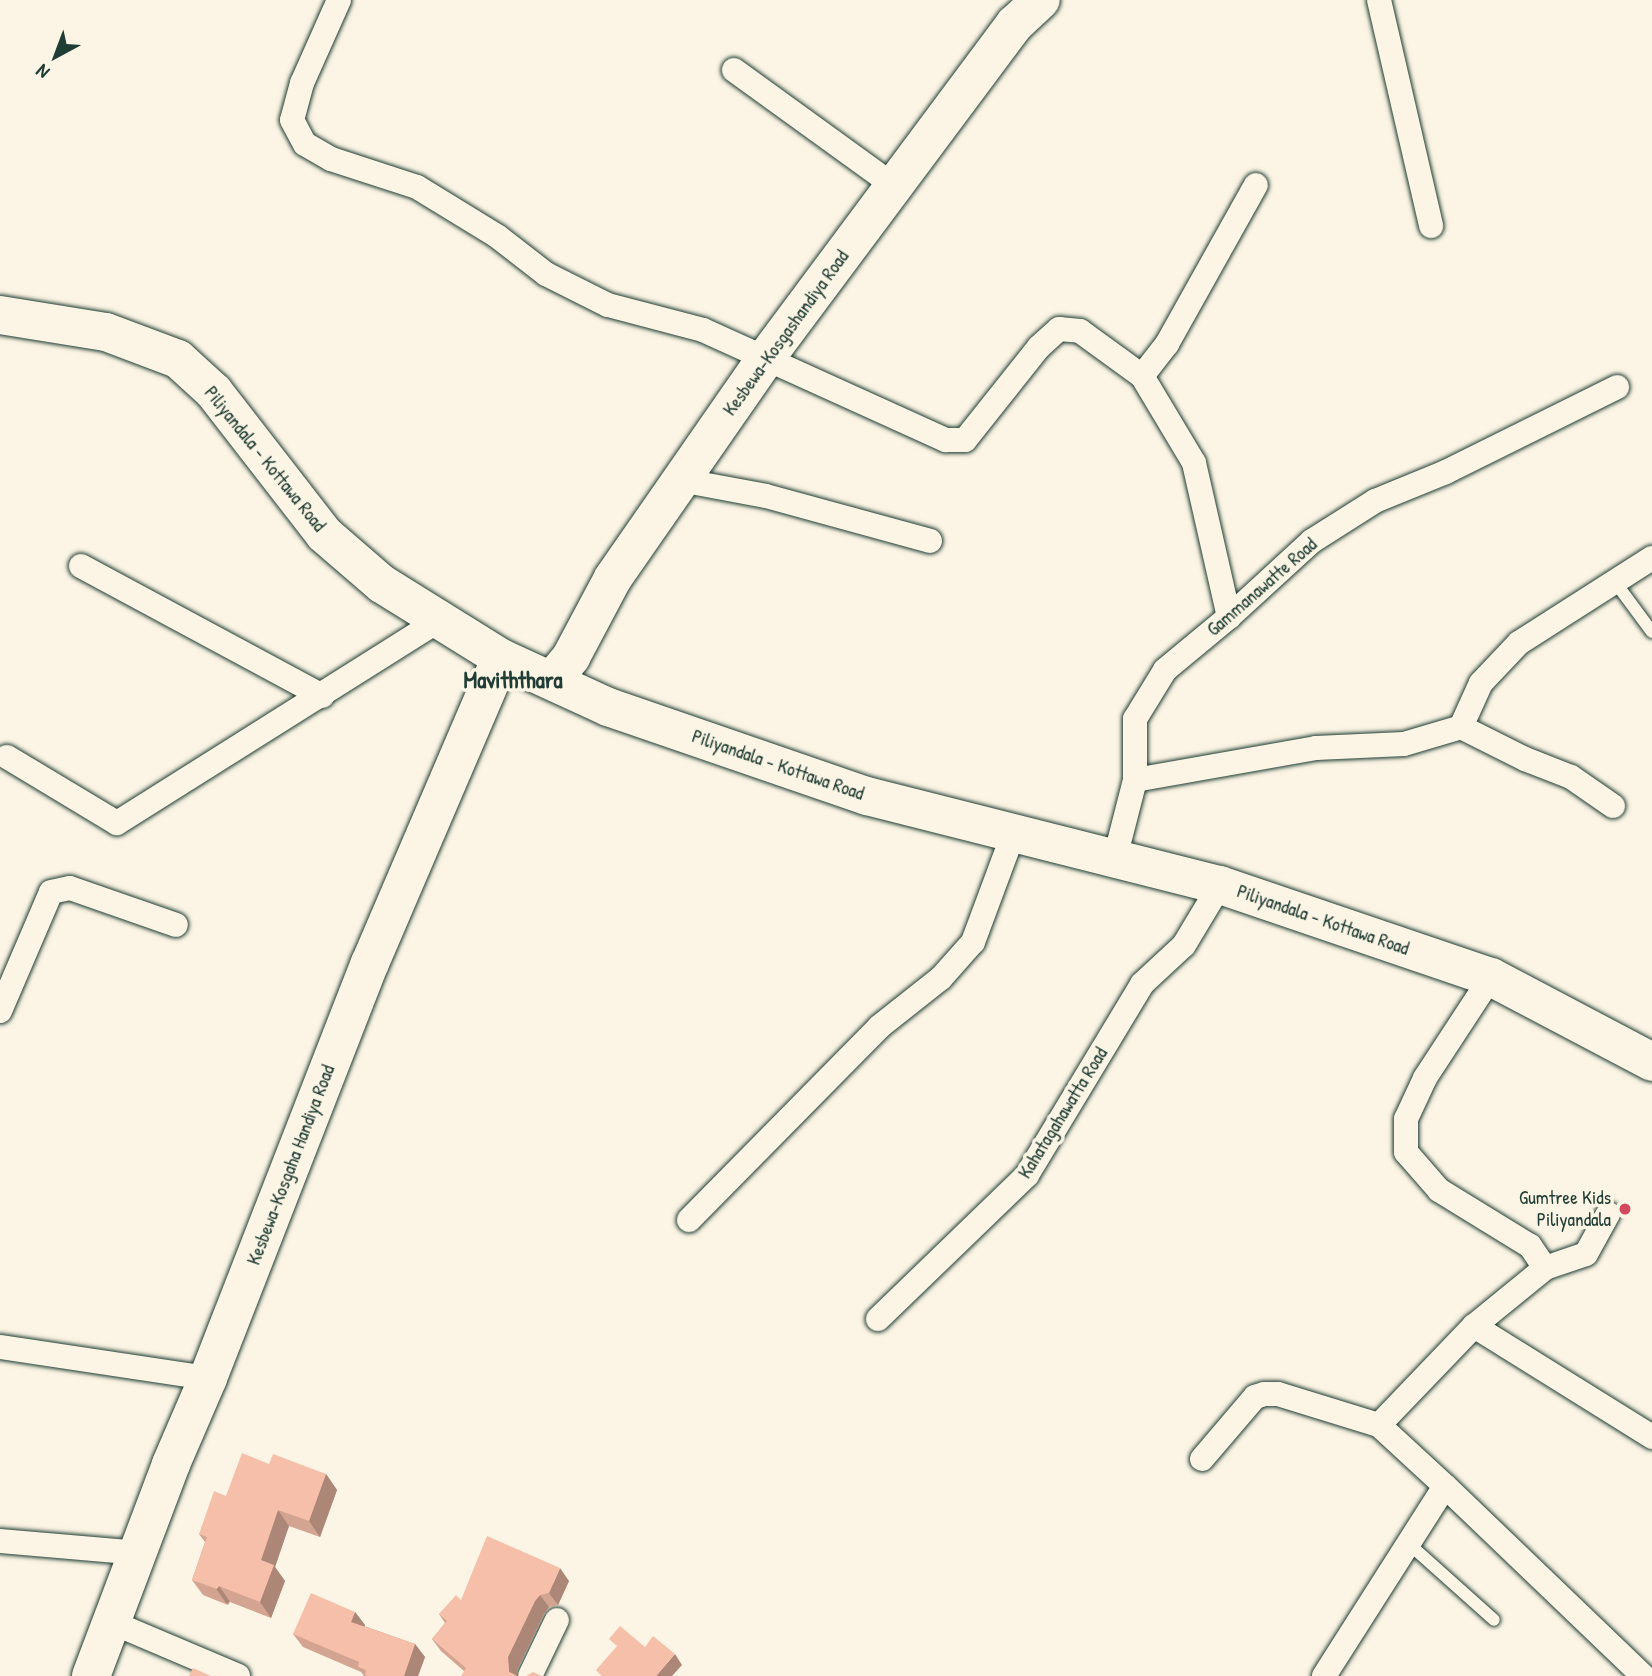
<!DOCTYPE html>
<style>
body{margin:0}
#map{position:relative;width:1652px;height:1676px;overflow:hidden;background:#fcf5e5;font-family:"Patrick Hand",sans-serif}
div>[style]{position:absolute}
.roads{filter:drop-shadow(0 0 2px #1f3d34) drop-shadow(0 0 2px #1f3d34)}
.lane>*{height:12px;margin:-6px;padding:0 6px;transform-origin:6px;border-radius:6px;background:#fcf5e5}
.street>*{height:24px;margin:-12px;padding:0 12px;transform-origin:12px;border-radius:12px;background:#fcf5e5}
.primary>*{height:38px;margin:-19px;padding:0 19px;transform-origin:19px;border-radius:19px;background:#fcf5e5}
.wall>*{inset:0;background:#d4a492}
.shaded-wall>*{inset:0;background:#ac8677;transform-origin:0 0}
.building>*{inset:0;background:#f6bfaa}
.dots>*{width:19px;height:19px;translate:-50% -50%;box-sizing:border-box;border:4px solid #fcf5e5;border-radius:50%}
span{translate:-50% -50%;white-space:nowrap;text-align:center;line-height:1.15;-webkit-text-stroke:7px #fcf5e5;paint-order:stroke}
.street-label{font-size:19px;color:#1f3d34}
.poi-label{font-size:19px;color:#1f3d34}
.right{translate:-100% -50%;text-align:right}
.quarter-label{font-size:23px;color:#1f3d34;font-weight:700}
.north{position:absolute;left:21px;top:21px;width:70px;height:70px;-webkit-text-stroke:5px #fcf5e5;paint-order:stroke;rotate:221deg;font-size:19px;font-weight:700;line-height:28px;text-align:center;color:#1f3d34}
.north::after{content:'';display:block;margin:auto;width:24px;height:32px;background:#1f3d34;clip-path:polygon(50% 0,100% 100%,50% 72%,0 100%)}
</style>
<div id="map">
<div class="roads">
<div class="lane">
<div style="left:1615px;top:582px;width:62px;rotate:53.5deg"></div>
<div style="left:1408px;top:1543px;width:115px;rotate:41.8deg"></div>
</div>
<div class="street">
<div style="left:339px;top:0;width:91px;rotate:114deg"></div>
<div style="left:302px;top:83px;width:38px;rotate:105deg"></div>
<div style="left:292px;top:120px;width:27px;rotate:62deg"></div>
<div style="left:305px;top:144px;width:30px;rotate:30deg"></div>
<div style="left:331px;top:159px;width:90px;rotate:18deg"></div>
<div style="left:417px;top:187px;width:94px;rotate:31.5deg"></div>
<div style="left:497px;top:236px;width:62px;rotate:37.8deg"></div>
<div style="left:546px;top:274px;width:69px;rotate:26.6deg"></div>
<div style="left:608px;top:305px;width:98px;rotate:14.7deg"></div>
<div style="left:703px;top:330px;width:267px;rotate:24.4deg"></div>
<div style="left:946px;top:440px;width:19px"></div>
<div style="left:965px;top:440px;width:119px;rotate:-51.5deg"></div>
<div style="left:1039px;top:347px;width:27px;rotate:-42deg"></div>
<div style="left:1059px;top:329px;width:21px;rotate:5deg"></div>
<div style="left:1080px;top:331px;width:77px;rotate:36deg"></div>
<div style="left:1142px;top:376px;width:41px;rotate:-52deg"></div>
<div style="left:1167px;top:344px;width:182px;rotate:-60.8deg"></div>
<div style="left:1379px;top:0;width:232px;rotate:77deg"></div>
<div style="left:734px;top:70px;width:198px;rotate:35.9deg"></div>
<div style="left:1142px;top:376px;width:101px;rotate:59.1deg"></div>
<div style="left:1194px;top:463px;width:158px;rotate:77.2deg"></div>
<div style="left:680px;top:480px;width:87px;rotate:10.5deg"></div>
<div style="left:766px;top:496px;width:170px;rotate:15.3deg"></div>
<div style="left:81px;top:566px;width:274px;rotate:28.3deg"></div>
<div style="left:1461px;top:727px;width:48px;rotate:-65.6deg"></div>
<div style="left:1481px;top:683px;width:55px;rotate:-46.5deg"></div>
<div style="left:1519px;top:643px;width:158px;rotate:-32.6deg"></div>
<div style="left:7px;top:757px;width:128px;rotate:31deg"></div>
<div style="left:117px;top:823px;width:383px;rotate:-32.2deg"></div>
<div style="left:1135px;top:780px;width:184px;rotate:-10deg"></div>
<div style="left:1316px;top:748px;width:88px;rotate:-2.6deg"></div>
<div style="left:1404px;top:744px;width:59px;rotate:-16.6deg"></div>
<div style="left:1461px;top:727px;width:72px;rotate:26.6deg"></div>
<div style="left:1525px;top:759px;width:49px;rotate:21.4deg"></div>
<div style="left:1571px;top:777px;width:51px;rotate:34.6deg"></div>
<div style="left:1115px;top:858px;width:81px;rotate:-75.6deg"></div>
<div style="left:1135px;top:780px;width:61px;rotate:-90deg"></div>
<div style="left:1135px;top:719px;width:57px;rotate:-58.5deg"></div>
<div style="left:1165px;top:670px;width:83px;rotate:-39.6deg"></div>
<div style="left:1229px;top:617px;width:113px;rotate:-42.5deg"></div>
<div style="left:1312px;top:541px;width:75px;rotate:-32.4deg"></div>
<div style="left:1375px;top:501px;width:77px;rotate:-22.2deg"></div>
<div style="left:1446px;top:472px;width:191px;rotate:-26.4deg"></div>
<div style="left:0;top:1011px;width:129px;rotate:-66.8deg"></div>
<div style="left:51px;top:892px;width:19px;rotate:-12deg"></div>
<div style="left:70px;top:888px;width:112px;rotate:19.2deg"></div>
<div style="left:689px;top:1220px;width:271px;rotate:-45.4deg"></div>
<div style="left:879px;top:1027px;width:79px;rotate:-38.3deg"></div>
<div style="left:941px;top:978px;width:48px;rotate:-48.4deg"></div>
<div style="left:973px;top:942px;width:117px;rotate:-69.6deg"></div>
<div style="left:1545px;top:1268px;width:43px;rotate:-18.9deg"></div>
<div style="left:1586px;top:1254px;width:46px;rotate:-61.2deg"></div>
<div style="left:878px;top:1319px;width:207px;rotate:-44deg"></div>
<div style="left:1027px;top:1175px;width:223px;rotate:-58.9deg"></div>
<div style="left:1142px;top:984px;width:57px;rotate:-42.9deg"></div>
<div style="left:1184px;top:945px;width:70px;rotate:-59deg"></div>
<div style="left:1474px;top:1326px;width:210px;rotate:31.9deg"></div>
<div style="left:0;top:1347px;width:210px;rotate:8.5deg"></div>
<div style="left:1202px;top:1459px;width:82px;rotate:-49.5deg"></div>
<div style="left:1255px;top:1397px;width:9px;rotate:-18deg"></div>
<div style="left:1264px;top:1394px;width:14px"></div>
<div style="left:1278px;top:1394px;width:106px;rotate:17.1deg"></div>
<div style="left:1445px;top:1486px;width:274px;rotate:43.8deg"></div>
<div style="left:0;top:1541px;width:140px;rotate:4.9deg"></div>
<div style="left:111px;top:1622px;width:138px;rotate:23deg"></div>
<div style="left:530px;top:1676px;width:62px;rotate:-64.3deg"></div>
<div style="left:1324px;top:1676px;width:225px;rotate:-57.5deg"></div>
<div style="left:1445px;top:1486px;width:90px;rotate:-137.3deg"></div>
<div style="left:1379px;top:1425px;width:137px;rotate:-46.2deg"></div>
<div style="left:1474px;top:1326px;width:92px;rotate:-39.2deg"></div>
<div style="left:1545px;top:1268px;width:27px;rotate:-124deg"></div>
<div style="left:1530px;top:1246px;width:107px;rotate:-148.4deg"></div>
<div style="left:1439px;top:1190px;width:50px;rotate:-131deg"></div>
<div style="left:1406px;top:1152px;width:33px;rotate:-90deg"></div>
<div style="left:1406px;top:1119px;width:45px;rotate:-65.1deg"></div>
<div style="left:1425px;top:1078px;width:121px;rotate:-56.8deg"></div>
</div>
<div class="primary">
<div style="left:0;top:315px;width:107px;rotate:9.1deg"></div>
<div style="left:106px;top:332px;width:77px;rotate:20.6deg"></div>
<div style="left:178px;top:359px;width:49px;rotate:42.5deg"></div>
<div style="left:214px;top:392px;width:180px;rotate:52.2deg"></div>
<div style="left:324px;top:534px;width:77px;rotate:40.8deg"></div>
<div style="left:382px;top:584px;width:140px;rotate:31.9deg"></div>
<div style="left:501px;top:658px;width:118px;rotate:24.6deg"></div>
<div style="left:608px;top:707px;width:274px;rotate:19deg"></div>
<div style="left:867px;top:796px;width:364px;rotate:14.2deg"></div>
<div style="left:1220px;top:885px;width:286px;rotate:18.8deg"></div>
<div style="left:1491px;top:977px;width:182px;rotate:27.8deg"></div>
<div style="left:552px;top:680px;width:30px;rotate:-50deg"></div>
<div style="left:571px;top:657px;width:89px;rotate:-62deg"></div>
<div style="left:613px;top:578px;width:267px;rotate:-55.2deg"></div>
<div style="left:765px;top:359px;width:418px;rotate:-53.3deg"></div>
<div style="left:1015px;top:24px;width:35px;rotate:-43deg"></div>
<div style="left:91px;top:1676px;width:227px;rotate:-69.3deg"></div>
<div style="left:171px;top:1464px;width:94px;rotate:-66.7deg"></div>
<div style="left:208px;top:1378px;width:445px;rotate:-68.7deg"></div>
<div style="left:370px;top:963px;width:332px;rotate:-66.8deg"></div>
</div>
</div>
<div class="wall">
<div style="clip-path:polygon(269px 1464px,326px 1474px,337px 1490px,320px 1537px,289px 1526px,275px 1567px,285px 1581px,271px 1618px,230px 1602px,228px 1605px,203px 1595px,192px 1580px,205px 1542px,199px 1534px)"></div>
<div style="clip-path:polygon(569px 1581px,558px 1605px,549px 1607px,544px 1614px,517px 1670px,464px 1671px,441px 1651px,432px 1639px,445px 1623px,439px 1614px,461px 1600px)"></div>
<div style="clip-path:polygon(355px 1612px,365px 1625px,364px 1626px,415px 1644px,425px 1657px,418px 1676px,364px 1676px,361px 1672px,303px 1647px,293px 1634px)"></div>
</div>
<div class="shaded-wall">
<div style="clip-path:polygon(326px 1474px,337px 1490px,320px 1537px,309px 1521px)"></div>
<div style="clip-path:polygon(278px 1510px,289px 1526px,275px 1567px,285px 1581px,271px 1618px,260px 1602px,261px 1560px)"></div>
<div style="clip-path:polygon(560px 1568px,569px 1581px,558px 1605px,549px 1593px)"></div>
<div style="left:219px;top:1586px;width:19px;height:4px;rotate:55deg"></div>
<div style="clip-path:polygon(540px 1595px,549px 1607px,544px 1614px,517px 1670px,517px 1676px,509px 1672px,508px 1657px,535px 1601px)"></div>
<div style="clip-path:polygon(355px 1612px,365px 1625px,361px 1635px,351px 1622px)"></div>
<div style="clip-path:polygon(415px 1644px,425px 1657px,418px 1676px,404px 1676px)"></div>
<div style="clip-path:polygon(675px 1654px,682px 1665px,672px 1676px,656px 1676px)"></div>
</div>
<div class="building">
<div style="clip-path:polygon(242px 1453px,269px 1464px,273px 1454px,326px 1474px,309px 1521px,278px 1510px,261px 1560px,274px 1565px,260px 1602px,219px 1586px,217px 1589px,192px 1580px,207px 1537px,199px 1534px,214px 1491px,226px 1496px)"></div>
<div style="clip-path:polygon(487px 1536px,560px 1568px,549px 1593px,540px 1595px,535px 1601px,508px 1657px,509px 1672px,517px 1676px,461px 1676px,466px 1668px,432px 1639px,447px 1621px,439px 1614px,456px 1595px,461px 1600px)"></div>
<div style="clip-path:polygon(311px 1593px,355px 1612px,351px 1622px,415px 1644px,404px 1676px,368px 1676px,365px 1675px,366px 1670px,358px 1667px,359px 1662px,293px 1634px)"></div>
<div style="clip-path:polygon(620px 1626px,645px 1647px,653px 1636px,675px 1654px,656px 1676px,602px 1676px,596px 1670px,617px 1646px,609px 1639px)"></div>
<div style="clip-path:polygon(193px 1668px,211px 1676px,189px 1676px)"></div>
<div style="clip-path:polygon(533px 1672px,542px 1676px,526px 1676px)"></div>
</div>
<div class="dots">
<div style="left:1625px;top:1209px;background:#d1495b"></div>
</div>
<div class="street-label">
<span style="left:786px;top:333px;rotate:-54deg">Kesbewa-Kosgashandiya Road</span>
<span style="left:265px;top:459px;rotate:51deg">Piliyandala - Kottawa Road</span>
<span style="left:1262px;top:587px;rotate:-41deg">Gammanawatte Road</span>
<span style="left:778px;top:765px;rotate:19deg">Piliyandala - Kottawa Road</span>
<span style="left:1323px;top:920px;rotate:19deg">Piliyandala - Kottawa Road</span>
<span style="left:1063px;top:1113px;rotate:-58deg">Kahatagahawatta Road</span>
<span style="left:291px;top:1165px;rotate:-69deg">Kesbewa-Kosgaha Handiya Road</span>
</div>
<div class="poi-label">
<span class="right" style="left:1611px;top:1209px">Gumtree Kids<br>Piliyandala</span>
</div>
<div class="quarter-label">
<span style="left:513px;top:680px">Maviththara</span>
</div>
<div class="north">N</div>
</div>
